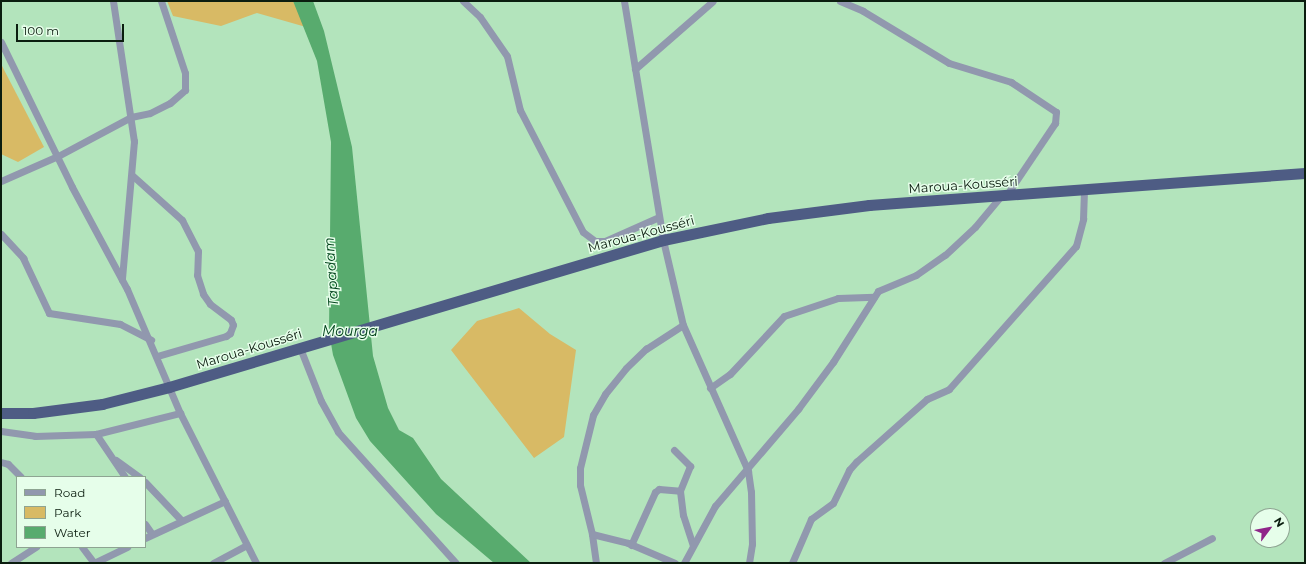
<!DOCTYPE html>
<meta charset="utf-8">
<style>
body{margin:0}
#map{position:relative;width:1306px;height:564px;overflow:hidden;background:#b3e4bc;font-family:Montserrat,sans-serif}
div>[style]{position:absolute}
.green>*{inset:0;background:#d8ba65}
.water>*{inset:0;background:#58ab6e}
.minor>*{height:7px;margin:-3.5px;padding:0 3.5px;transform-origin:3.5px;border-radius:3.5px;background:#9198ae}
.trunk>*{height:11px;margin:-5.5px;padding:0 5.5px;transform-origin:5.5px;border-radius:5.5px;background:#4e5c84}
span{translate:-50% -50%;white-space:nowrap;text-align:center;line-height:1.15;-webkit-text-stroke:3px #e6feea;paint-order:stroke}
.street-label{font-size:13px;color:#0b1d0f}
.water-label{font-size:14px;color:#01431b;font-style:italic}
.frame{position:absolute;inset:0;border:2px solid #0b1d0f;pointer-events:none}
.legend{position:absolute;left:16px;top:476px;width:130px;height:72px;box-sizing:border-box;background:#e6feea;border:1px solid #8ea492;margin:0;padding:5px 7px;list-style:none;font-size:12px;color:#0b1d0f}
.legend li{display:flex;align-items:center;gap:8px;height:20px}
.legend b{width:20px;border:1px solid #8ea492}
.north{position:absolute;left:1250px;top:508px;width:40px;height:40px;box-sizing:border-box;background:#e6feea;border:1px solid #8ea492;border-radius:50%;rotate:58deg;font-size:11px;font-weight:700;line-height:16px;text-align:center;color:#0b1d0f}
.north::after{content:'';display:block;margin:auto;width:14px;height:18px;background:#8f2589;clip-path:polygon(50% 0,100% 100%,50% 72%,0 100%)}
.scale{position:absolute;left:16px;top:24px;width:108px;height:18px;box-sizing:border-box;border:2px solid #0b1d0f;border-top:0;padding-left:5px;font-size:12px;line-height:14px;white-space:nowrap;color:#0b1d0f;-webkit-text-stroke:3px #e6feea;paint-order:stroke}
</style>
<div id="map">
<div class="green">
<div style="clip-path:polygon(167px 1px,293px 1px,306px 27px,257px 13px,221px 26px,173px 16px)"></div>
<div style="clip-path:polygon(1px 64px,44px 147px,18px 162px,1px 154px)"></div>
<div style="clip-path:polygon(519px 308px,550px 334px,576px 350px,564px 437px,534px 458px,451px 350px,477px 321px)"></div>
</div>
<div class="water">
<div style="clip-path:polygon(293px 1px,313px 1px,324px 31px,352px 147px,373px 356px,388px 408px,399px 430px,413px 438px,441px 479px,531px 563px,494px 563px,436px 514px,370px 441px,356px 418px,333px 355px,329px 332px,331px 142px,317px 61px)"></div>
</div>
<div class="minor">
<div style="left:113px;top:1px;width:142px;rotate:81.5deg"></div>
<div style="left:134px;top:141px;width:139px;rotate:95deg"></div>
<div style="left:463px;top:1px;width:23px;rotate:43deg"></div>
<div style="left:480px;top:17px;width:47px;rotate:55.3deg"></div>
<div style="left:507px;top:56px;width:56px;rotate:76.5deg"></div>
<div style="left:520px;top:110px;width:137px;rotate:62.7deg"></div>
<div style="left:583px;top:232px;width:15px;rotate:37deg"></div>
<div style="left:595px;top:241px;width:10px"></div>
<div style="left:605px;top:241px;width:59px;rotate:-24deg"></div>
<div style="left:624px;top:1px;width:242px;rotate:80.7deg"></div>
<div style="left:663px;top:240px;width:87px;rotate:76.8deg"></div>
<div style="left:683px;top:325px;width:160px;rotate:66deg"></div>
<div style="left:748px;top:471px;width:21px;rotate:82deg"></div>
<div style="left:751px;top:492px;width:52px;rotate:88.9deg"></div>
<div style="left:752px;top:544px;width:19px;rotate:99deg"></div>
<div style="left:840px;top:1px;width:25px;rotate:23deg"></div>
<div style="left:863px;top:11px;width:100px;rotate:31.2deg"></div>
<div style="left:949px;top:63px;width:65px;rotate:17deg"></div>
<div style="left:1011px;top:82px;width:54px;rotate:33.7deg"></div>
<div style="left:1056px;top:112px;width:11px;rotate:95deg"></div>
<div style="left:1055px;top:123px;width:88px;rotate:123.9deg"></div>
<div style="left:1px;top:42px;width:161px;rotate:63.9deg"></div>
<div style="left:72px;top:187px;width:116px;rotate:61.7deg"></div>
<div style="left:127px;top:289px;width:135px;rotate:66.9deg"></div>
<div style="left:180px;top:413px;width:168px;rotate:63.1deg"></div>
<div style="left:635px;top:69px;width:103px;rotate:-41.1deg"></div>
<div style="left:133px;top:176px;width:66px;rotate:41.9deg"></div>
<div style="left:182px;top:220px;width:35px;rotate:63deg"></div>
<div style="left:198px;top:251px;width:24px;rotate:92deg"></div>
<div style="left:197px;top:275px;width:20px;rotate:72deg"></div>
<div style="left:203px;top:294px;width:12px;rotate:55deg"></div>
<div style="left:210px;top:304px;width:26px;rotate:37deg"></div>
<div style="left:231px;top:320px;width:5px;rotate:68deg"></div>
<div style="left:233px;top:325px;width:9px;rotate:111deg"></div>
<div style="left:230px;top:333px;width:5px;rotate:143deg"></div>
<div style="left:226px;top:336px;width:72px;rotate:163.8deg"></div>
<div style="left:1px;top:181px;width:62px;rotate:-23.7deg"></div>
<div style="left:58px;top:156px;width:83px;rotate:-28.1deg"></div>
<div style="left:131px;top:117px;width:19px;rotate:-12deg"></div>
<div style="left:150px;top:113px;width:22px;rotate:-27deg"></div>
<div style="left:170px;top:103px;width:20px;rotate:-41deg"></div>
<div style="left:185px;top:90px;width:17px;rotate:-90deg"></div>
<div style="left:185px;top:73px;width:76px;rotate:-108.4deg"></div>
<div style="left:1px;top:234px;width:33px;rotate:47deg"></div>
<div style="left:23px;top:258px;width:61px;rotate:64.7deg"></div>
<div style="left:49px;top:313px;width:72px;rotate:8.8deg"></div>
<div style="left:120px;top:324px;width:35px;rotate:27deg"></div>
<div style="left:300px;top:348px;width:57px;rotate:68.4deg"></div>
<div style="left:321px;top:401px;width:35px;rotate:61deg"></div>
<div style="left:338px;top:432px;width:176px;rotate:48deg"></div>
<div style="left:710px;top:388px;width:24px;rotate:-35deg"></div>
<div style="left:730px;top:374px;width:79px;rotate:-47deg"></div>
<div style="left:784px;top:316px;width:57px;rotate:-18.4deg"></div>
<div style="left:838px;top:298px;width:36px;rotate:-2deg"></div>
<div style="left:1px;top:431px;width:34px;rotate:8deg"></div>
<div style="left:35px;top:436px;width:61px;rotate:-1.9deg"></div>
<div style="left:96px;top:434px;width:87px;rotate:-14deg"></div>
<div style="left:96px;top:434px;width:52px;rotate:56deg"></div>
<div style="left:674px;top:450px;width:23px;rotate:45deg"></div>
<div style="left:690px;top:466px;width:27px;rotate:112deg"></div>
<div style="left:680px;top:491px;width:24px;rotate:83deg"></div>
<div style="left:683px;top:515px;width:32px;rotate:72deg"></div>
<div style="left:116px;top:460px;width:29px;rotate:36deg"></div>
<div style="left:1px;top:462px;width:7px;rotate:16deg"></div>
<div style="left:8px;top:464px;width:18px;rotate:45deg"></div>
<div style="left:145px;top:482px;width:52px;rotate:46.5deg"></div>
<div style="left:145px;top:524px;width:12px;rotate:55deg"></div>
<div style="left:592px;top:534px;width:50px;rotate:-103.8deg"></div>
<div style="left:580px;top:485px;width:17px;rotate:-90deg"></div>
<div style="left:580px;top:468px;width:55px;rotate:-76.2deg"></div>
<div style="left:593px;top:415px;width:24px;rotate:-60deg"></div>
<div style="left:605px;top:394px;width:33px;rotate:-51deg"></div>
<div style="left:626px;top:368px;width:28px;rotate:-44deg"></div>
<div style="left:646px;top:349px;width:44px;rotate:-33deg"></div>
<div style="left:145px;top:538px;width:88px;rotate:-24.8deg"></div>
<div style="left:631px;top:545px;width:58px;rotate:-65.6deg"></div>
<div style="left:655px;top:492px;width:5px;rotate:-37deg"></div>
<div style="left:659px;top:489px;width:21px;rotate:5deg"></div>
<div style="left:82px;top:547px;width:20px;rotate:53deg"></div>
<div style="left:11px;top:563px;width:30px;rotate:-33deg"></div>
<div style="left:94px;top:563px;width:37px;rotate:-26deg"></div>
<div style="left:213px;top:563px;width:38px;rotate:-28deg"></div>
<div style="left:596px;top:563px;width:29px;rotate:-98deg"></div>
<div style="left:592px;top:534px;width:37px;rotate:14deg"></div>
<div style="left:628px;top:543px;width:51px;rotate:23.1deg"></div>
<div style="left:684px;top:563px;width:65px;rotate:-61.5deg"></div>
<div style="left:715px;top:506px;width:128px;rotate:-49.4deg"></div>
<div style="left:798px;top:409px;width:59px;rotate:-53.3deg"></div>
<div style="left:833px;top:362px;width:84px;rotate:-57.6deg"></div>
<div style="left:878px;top:291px;width:41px;rotate:-22.8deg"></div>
<div style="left:916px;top:275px;width:35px;rotate:-35deg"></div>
<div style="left:945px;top:255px;width:41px;rotate:-43deg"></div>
<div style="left:975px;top:227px;width:39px;rotate:-50deg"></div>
<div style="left:792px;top:563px;width:48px;rotate:-66.6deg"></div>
<div style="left:811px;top:519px;width:27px;rotate:-36deg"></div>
<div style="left:833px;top:503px;width:37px;rotate:-64deg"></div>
<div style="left:849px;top:470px;width:11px;rotate:-49deg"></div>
<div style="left:856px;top:462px;width:95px;rotate:-41.6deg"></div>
<div style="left:927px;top:399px;width:24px;rotate:-24deg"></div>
<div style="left:949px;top:389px;width:191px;rotate:-48.4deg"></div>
<div style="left:1076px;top:246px;width:28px;rotate:-75deg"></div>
<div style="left:1083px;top:219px;width:30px;rotate:-88deg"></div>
<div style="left:1164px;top:563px;width:54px;rotate:-27.5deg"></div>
</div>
<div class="trunk">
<div style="left:1px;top:413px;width:32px"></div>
<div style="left:33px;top:413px;width:70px;rotate:-7.4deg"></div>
<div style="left:102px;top:404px;width:69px;rotate:-14.2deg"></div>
<div style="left:169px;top:387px;width:515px;rotate:-16.57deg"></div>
<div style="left:663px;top:240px;width:107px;rotate:-11.8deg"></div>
<div style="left:768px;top:218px;width:102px;rotate:-7.3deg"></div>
<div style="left:869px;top:205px;width:437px;rotate:-4.2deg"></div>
</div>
<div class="street-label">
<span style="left:963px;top:185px;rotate:-4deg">Maroua-Kousséri</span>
<span style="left:641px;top:234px;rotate:-15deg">Maroua-Kousséri</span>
<span style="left:249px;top:349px;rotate:-17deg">Maroua-Kousséri</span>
</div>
<div class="water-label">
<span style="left:331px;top:272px;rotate:-94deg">Tapadam</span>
<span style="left:350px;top:331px">Mourga</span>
</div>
<div class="frame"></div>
<ul class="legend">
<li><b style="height:5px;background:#9198ae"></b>Road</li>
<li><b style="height:11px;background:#d8ba65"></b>Park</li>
<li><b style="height:11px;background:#58ab6e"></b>Water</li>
</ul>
<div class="north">N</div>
<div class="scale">100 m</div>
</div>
